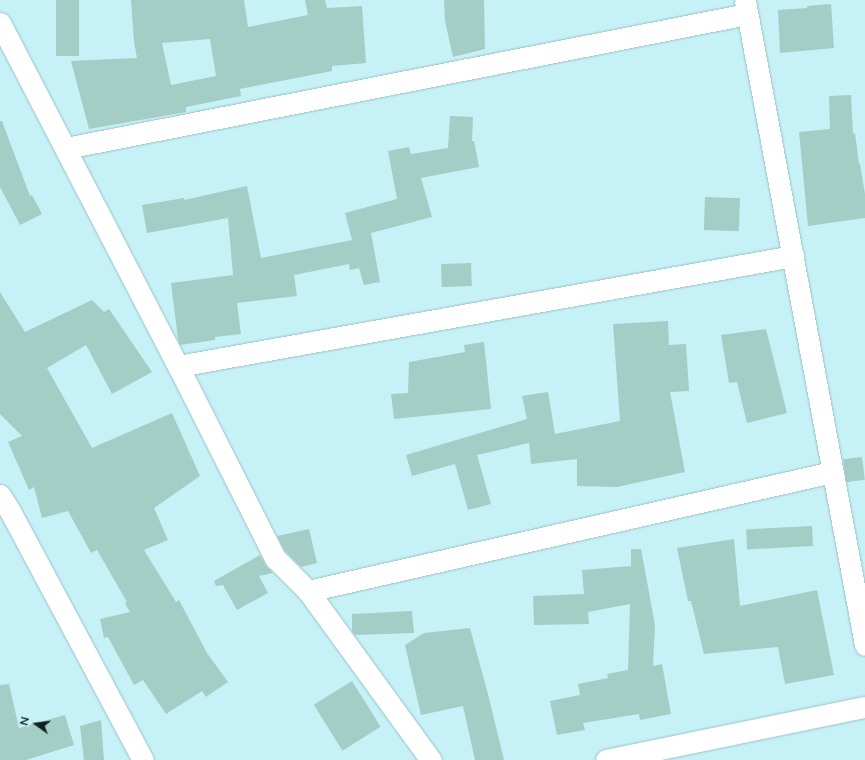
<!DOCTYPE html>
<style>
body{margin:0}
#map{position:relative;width:865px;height:760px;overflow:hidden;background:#c6f1f7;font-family:Lato,sans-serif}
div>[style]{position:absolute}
.building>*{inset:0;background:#a4cdc6;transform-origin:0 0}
.roads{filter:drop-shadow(0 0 1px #99c2c8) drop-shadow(0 0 1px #99c2c8)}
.street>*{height:21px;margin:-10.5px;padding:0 10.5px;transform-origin:10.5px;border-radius:10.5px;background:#fff}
span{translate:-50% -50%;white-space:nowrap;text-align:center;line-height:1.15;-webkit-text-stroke:3.5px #c6f1f7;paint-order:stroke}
.north{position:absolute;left:16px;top:704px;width:40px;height:40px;-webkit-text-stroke:3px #c6f1f7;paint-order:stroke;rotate:284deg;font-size:11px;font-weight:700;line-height:16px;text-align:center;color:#102022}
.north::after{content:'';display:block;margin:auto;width:14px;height:18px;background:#102022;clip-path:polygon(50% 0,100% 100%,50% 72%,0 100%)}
</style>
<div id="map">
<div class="building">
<div style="left:56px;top:0;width:23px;height:56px"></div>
<div style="clip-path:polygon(evenodd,131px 0,244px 0,248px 27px,308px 15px,305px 0,325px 0,327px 8px,362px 6px,366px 63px,332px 66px,332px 71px,240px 89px,241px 96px,186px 107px,186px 112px,89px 129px,71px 61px,137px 58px,134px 42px,131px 0,210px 39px,216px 76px,171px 85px,162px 43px,210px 39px)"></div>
<div style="clip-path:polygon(444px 0,484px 0,485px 49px,453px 57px,445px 21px)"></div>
<div style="clip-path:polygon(831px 4px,834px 48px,780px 53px,778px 10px,807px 8px,807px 6px)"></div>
<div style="clip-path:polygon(851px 95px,853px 134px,855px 133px,859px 164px,860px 164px,865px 194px,865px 218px,808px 226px,799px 132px,830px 129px,829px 96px)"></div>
<div style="clip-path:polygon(450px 116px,473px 117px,472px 141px,474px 141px,479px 167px,421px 178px,432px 217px,371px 233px,380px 282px,364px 285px,359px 268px,350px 270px,349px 264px,294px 275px,297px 296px,237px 303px,241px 334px,215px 337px,215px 340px,180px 345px,178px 339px,171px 283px,233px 275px,228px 218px,147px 233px,142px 205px,184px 198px,184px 200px,247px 186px,261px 258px,352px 240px,345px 213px,397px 199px,388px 151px,409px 147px,411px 154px,448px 148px)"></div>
<div style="clip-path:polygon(0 121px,2px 121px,30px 196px,32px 195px,42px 214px,20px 225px,0 187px)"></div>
<div style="left:705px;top:197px;width:35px;height:33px;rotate:2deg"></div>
<div style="left:471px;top:263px;width:23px;height:30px;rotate:88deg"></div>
<div style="clip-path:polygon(0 292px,25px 332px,92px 300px,104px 312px,109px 309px,152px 372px,112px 394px,86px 345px,47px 368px,92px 448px,172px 413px,200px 476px,154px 508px,168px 540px,144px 550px,176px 602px,179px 600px,207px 653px,228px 682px,206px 697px,202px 691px,166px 714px,143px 680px,134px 685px,108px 637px,104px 638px,100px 619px,130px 612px,125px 603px,127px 602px,97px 550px,91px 553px,68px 511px,42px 518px,34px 487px,29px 490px,8px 442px,22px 436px,0 414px)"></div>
<div style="clip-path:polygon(668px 321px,669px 345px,686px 344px,689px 391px,670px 392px,685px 472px,617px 487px,577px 486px,577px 459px,531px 464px,529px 443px,477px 455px,491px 504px,468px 510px,455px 464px,412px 476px,406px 455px,527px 419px,522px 396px,548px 392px,555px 434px,620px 421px,613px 324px)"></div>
<div style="clip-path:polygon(766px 329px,787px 413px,747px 423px,737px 382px,729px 383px,721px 335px)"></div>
<div style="clip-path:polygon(484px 342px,491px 409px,394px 419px,391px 394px,408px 393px,409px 362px,465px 352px,464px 345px)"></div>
<div style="left:862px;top:457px;width:23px;height:19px;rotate:83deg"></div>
<div style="left:812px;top:526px;width:20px;height:66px;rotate:87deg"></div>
<div style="clip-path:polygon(309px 529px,317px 563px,301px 567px,285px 551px,277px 536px)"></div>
<div style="clip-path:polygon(734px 539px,740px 606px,817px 590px,834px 675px,785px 684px,778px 647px,704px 654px,691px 601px,688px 601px,677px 548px)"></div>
<div style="clip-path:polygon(631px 549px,641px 549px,655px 625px,653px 666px,662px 664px,671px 714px,640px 720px,639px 714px,583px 723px,585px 730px,557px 735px,550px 701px,580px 695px,578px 684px,608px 678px,607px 674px,628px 670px,630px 604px,588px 612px,589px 624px,534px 625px,533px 596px,584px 594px,582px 570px,631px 566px)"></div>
<div style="clip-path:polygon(260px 555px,266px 566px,273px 573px,259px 576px,268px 593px,237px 610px,223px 585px,216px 586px,214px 581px)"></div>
<div style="clip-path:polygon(412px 611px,414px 633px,355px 635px,352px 631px,352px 614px)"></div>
<div style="clip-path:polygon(470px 628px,489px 698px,504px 760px,475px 760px,463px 706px,421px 715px,405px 645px,424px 633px)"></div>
<div style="left:352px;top:681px;width:54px;height:45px;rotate:58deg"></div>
<div style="clip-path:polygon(9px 684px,19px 728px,65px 715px,74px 745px,26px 760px,0 760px,0 685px)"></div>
<div style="clip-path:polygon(101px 720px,104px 760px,84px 760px,80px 726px)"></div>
</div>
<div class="roads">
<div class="street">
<div style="left:745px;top:1px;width:655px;rotate:79.44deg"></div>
<div style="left:0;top:23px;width:386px;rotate:62.6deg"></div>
<div style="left:178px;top:366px;width:215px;rotate:63.2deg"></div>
<div style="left:275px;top:558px;width:47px;rotate:45deg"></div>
<div style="left:308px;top:591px;width:209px;rotate:54deg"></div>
<div style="left:66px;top:148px;width:694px;rotate:-11.13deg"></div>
<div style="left:178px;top:366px;width:625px;rotate:-10.14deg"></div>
<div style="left:0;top:495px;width:19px;rotate:58deg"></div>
<div style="left:10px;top:511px;width:282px;rotate:61.9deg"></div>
<div style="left:308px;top:591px;width:537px;rotate:-12.79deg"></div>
<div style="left:606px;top:760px;width:264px;rotate:-11.6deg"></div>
</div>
</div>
<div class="north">N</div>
</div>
